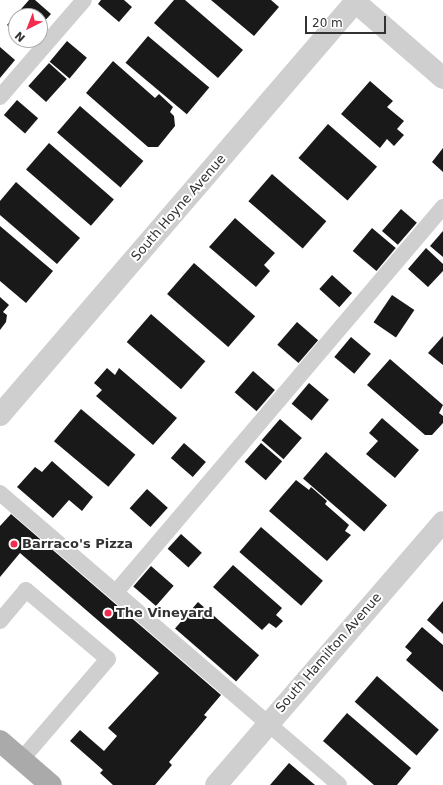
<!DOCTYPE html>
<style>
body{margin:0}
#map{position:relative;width:443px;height:785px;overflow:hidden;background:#fff;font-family:"DejaVu Sans",sans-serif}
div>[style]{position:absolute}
.building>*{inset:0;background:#191919;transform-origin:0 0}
.lane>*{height:16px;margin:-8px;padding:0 8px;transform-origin:8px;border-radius:8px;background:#cfcfcf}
.street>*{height:22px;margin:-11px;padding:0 11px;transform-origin:11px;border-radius:11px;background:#cfcfcf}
.primary>*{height:22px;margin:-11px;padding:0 11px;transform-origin:11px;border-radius:11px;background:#aaa}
.dots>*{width:11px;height:11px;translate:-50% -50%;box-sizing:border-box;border:2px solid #fff;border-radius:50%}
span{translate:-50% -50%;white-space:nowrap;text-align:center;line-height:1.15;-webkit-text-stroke:4px #fff;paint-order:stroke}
.street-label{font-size:13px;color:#323232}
.poi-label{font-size:13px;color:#323232;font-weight:700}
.left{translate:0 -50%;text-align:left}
.north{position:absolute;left:8px;top:8px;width:40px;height:40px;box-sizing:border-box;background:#fff;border:1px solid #adadad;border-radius:50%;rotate:222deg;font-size:11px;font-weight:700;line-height:16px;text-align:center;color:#323232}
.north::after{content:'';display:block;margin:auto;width:14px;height:18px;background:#f22b4f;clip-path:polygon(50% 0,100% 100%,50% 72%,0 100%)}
.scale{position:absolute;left:305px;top:16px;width:81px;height:18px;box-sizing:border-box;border:2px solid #323232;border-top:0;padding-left:5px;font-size:12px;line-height:14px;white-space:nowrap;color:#323232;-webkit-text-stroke:3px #fff;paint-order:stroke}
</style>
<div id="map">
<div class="building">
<div style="clip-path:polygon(29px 0,35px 0,51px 14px,40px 26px,40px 16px,16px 16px,16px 33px,7px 25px)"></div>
<div style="clip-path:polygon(101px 0,124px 0,132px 7px,119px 22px,98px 4px)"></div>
<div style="clip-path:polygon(174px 0,185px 0,243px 50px,218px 78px,154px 23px)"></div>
<div style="clip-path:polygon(211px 0,271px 0,279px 7px,254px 36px)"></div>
<div style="left:148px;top:36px;width:80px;height:35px;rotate:40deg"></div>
<div style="left:67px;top:41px;width:26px;height:27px;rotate:40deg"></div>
<div style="clip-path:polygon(0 47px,15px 60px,0 78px)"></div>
<div style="clip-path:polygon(113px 61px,155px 98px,159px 94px,173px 107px,170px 112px,174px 116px,175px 126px,158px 147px,148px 147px,86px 93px)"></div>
<div style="left:49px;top:63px;width:24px;height:31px;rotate:42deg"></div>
<div style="clip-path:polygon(370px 81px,393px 101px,387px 107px,404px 121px,397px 129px,404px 135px,394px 146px,387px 139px,380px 148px,341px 114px)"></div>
<div style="left:17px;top:100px;width:28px;height:20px;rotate:41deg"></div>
<div style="left:80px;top:106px;width:84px;height:35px;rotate:41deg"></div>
<div style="left:328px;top:124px;width:65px;height:45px;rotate:41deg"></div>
<div style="left:49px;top:143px;width:86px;height:35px;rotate:41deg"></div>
<div style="clip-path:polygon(443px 148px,443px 172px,432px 162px)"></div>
<div style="left:272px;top:174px;width:72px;height:36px;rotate:41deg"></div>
<div style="clip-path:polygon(16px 182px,80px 238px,57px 264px,0 215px,0 201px)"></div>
<div style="left:401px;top:209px;width:21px;height:29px;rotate:41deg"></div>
<div style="clip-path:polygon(235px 218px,275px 253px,264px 265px,270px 271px,256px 287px,209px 247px)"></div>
<div style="clip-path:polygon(0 226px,53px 271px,26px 303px,0 281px)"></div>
<div style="left:372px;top:228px;width:31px;height:30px;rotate:40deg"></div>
<div style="clip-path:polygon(443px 231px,443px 257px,430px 246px)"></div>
<div style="clip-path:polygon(426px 248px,443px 264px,443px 271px,428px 287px,408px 269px)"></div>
<div style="left:194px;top:263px;width:81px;height:41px;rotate:41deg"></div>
<div style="left:332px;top:275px;width:27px;height:19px;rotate:42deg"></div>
<div style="left:392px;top:295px;width:27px;height:33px;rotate:34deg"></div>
<div style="clip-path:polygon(0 297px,9px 305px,3px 312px,7px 315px,6px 322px,0 330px)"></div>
<div style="left:151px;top:314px;width:72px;height:37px;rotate:41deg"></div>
<div style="left:297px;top:322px;width:28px;height:30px;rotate:41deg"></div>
<div style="clip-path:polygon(443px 336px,443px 365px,428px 353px)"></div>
<div style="left:351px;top:337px;width:26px;height:26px;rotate:40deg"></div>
<div style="clip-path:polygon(390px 359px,443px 405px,439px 413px,443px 416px,443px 423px,432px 435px,425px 435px,367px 385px)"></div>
<div style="clip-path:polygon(107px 368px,115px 375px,119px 368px,177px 418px,153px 445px,96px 396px,102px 390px,94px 383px)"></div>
<div style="left:253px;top:371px;width:29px;height:28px;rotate:41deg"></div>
<div style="left:309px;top:383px;width:26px;height:27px;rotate:40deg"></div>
<div style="left:81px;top:409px;width:71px;height:42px;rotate:40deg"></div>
<div style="clip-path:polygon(382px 418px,419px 450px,395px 478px,366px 454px,378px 441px,369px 433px)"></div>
<div style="left:280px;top:419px;width:29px;height:28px;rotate:41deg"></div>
<div style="left:184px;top:443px;width:29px;height:20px;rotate:41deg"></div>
<div style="left:261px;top:443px;width:28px;height:25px;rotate:41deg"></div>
<div style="left:326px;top:452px;width:81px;height:35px;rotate:41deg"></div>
<div style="clip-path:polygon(52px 461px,93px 497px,82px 511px,69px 500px,53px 518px,17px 487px,35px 467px,42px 472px)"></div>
<div style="clip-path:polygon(296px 480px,309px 490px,311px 487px,327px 501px,325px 504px,349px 525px,345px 531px,351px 535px,327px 561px,269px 511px)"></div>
<div style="left:147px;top:489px;width:28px;height:26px;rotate:42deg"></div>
<div style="clip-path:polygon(11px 514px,221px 695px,204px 715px,207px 717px,169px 762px,172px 765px,155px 785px,113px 785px,100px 773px,103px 770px,70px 741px,80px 730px,104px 751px,117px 736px,108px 728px,159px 673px,20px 553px,0 577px,0 526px)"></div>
<div style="left:261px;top:527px;width:82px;height:33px;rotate:41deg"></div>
<div style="left:181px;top:534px;width:28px;height:20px;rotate:42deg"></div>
<div style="clip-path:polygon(233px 565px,282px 608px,276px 615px,283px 621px,276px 628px,269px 623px,262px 630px,213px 587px)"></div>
<div style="left:151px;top:566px;width:30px;height:27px;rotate:41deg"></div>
<div style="clip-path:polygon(443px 601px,443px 634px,427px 620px)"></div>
<div style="left:198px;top:602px;width:81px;height:35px;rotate:41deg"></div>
<div style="clip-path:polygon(422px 627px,443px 645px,443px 692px,406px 660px,412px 653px,405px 647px)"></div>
<div style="left:377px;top:676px;width:82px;height:34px;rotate:41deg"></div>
<div style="clip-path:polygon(347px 713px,411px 768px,397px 785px,374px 785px,323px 741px)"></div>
<div style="clip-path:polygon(289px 763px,315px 785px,270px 785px)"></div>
</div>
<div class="lane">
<div style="left:0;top:97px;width:128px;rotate:-49.1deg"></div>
<div style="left:0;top:493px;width:447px;rotate:40.7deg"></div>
<div style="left:116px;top:592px;width:505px;rotate:-49.66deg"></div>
<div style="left:0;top:621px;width:40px;rotate:-50deg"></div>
<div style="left:26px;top:590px;width:107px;rotate:40.1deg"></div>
<div style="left:108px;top:659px;width:133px;rotate:130.7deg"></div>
</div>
<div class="street">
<div style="left:353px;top:0;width:119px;rotate:40.9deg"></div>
<div style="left:0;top:415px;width:547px;rotate:-49.3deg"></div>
<div style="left:216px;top:785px;width:347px;rotate:-49.2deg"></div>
</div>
<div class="primary">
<div style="left:0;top:741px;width:67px;rotate:40.8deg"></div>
</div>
<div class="dots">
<div style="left:14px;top:544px;background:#f22b4f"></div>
<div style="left:108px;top:613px;background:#f22b4f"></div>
</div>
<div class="street-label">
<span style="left:179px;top:208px;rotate:-49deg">South Hoyne Avenue</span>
<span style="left:329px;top:653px;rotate:-49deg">South Hamilton Avenue</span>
</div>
<div class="poi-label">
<span class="left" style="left:22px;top:544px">Barraco's Pizza</span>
<span class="left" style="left:116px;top:613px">The Vineyard</span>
</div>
<div class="north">N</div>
<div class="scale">20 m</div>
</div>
